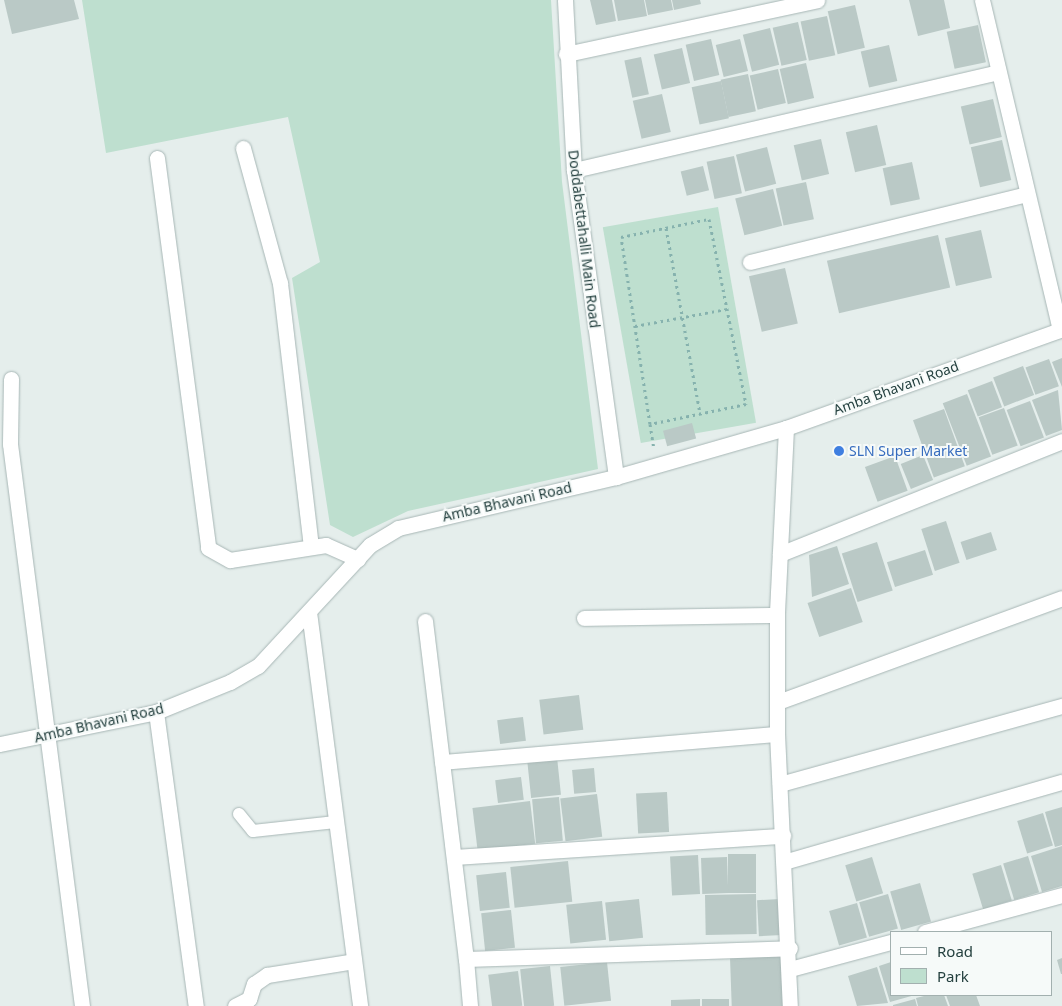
<!DOCTYPE html>
<style>
body{margin:0}
#map{position:relative;width:1062px;height:1006px;overflow:hidden;background:#e5eeec;font-family:"Noto Sans",sans-serif}
div>[style]{position:absolute}
.green>*{inset:0;background:#bedfcf;transform-origin:0 0}
.building>*{inset:0;background:#bac9c6;transform-origin:0 0}
.path>*{height:3px;margin-top:-1.5px;transform-origin:0;background:repeating-linear-gradient(90deg,#86b2ae 0 2.5px,transparent 0 6.5px)}
.roads{filter:drop-shadow(0 0 1px #a7b6b5) drop-shadow(0 0 1px #a7b6b5)}
.lane>*{height:12px;margin:-6px;padding:0 6px;transform-origin:6px;border-radius:6px;background:#fff}
.street>*{height:15px;margin:-7.5px;padding:0 7.5px;transform-origin:7.5px;border-radius:7.5px;background:#fff}
.secondary>*{height:15px;margin:-7.5px;padding:0 7.5px;transform-origin:7.5px;border-radius:7.5px;background:#fff}
.dots>*{width:14px;height:14px;translate:-50% -50%;box-sizing:border-box;border:2px solid #f6faf9;border-radius:50%}
span{translate:-50% -50%;white-space:nowrap;text-align:center;line-height:1.15;-webkit-text-stroke:4px #f6faf9;paint-order:stroke}
.street-label{font-size:14px;color:#24403f}
.shop-label{font-size:14px;color:#366cbe}
.left{translate:0 -50%;text-align:left}
.legend{position:absolute;left:890px;top:931px;width:162px;height:65px;box-sizing:border-box;background:#f6faf9;border:1px solid #a2b0af;margin:0;padding:6px 9px;list-style:none;font-size:15px;color:#24403f}
.legend li{display:flex;align-items:center;gap:10px;height:25px}
.legend b{width:25px;border:1px solid #a2b0af}
</style>
<div id="map">
<div class="green">
<div style="clip-path:polygon(82px 0,551px 0,562px 182px,598px 469px,408px 511px,353px 537px,330px 525px,292px 278px,320px 262px,288px 117px,106px 153px)"></div>
<div style="left:718px;top:207px;width:219px;height:117px;rotate:80deg"></div>
</div>
<div class="building">
<div style="clip-path:polygon(4px 0,74px 0,79px 19px,12px 34px)"></div>
<div style="clip-path:polygon(590px 0,612px 0,616px 21px,596px 25px)"></div>
<div style="clip-path:polygon(614px 0,644px 0,647px 16px,618px 21px)"></div>
<div style="clip-path:polygon(645px 0,671px 0,673px 10px,648px 15px)"></div>
<div style="clip-path:polygon(672px 0,700px 0,701px 4px,674px 10px)"></div>
<div style="clip-path:polygon(909px 0,944px 0,950px 28px,918px 36px)"></div>
<div style="left:855px;top:5px;width:44px;height:28px;rotate:77deg"></div>
<div style="left:827px;top:16px;width:40px;height:27px;rotate:78deg"></div>
<div style="left:798px;top:22px;width:39px;height:26px;rotate:77deg"></div>
<div style="left:978px;top:25px;width:38px;height:32px;rotate:78deg"></div>
<div style="left:770px;top:28px;width:38px;height:28px;rotate:76deg"></div>
<div style="left:711px;top:39px;width:37px;height:26px;rotate:77deg"></div>
<div style="left:740px;top:39px;width:33px;height:25px;rotate:76deg"></div>
<div style="left:889px;top:45px;width:37px;height:29px;rotate:77deg"></div>
<div style="left:682px;top:48px;width:36px;height:29px;rotate:77deg"></div>
<div style="left:641px;top:57px;width:38px;height:17px;rotate:78deg"></div>
<div style="left:806px;top:63px;width:36px;height:27px;rotate:77deg"></div>
<div style="left:778px;top:69px;width:35px;height:29px;rotate:77deg"></div>
<div style="left:748px;top:74px;width:38px;height:28px;rotate:78deg"></div>
<div style="left:721px;top:81px;width:38px;height:30px;rotate:78deg"></div>
<div style="left:662px;top:94px;width:39px;height:30px;rotate:77deg"></div>
<div style="left:993px;top:99px;width:39px;height:33px;rotate:77deg"></div>
<div style="left:877px;top:125px;width:41px;height:32px;rotate:77deg"></div>
<div style="left:821px;top:139px;width:36px;height:28px;rotate:77deg"></div>
<div style="left:1002px;top:140px;width:41px;height:32px;rotate:77deg"></div>
<div style="left:767px;top:147px;width:38px;height:32px;rotate:76deg"></div>
<div style="left:734px;top:156px;width:38px;height:28px;rotate:78deg"></div>
<div style="left:912px;top:162px;width:38px;height:30px;rotate:78deg"></div>
<div style="left:703px;top:166px;width:25px;height:23px;rotate:76deg"></div>
<div style="left:806px;top:182px;width:38px;height:31px;rotate:78deg"></div>
<div style="left:773px;top:189px;width:38px;height:39px;rotate:76deg"></div>
<div style="left:981px;top:230px;width:49px;height:37px;rotate:77deg"></div>
<div style="left:938px;top:235px;width:54px;height:114px;rotate:77deg"></div>
<div style="left:785px;top:268px;width:57px;height:37px;rotate:77deg"></div>
<div style="clip-path:polygon(1062px 358px,1062px 387px,1052px 362px)"></div>
<div style="left:1049px;top:359px;width:29px;height:25px;rotate:70deg"></div>
<div style="left:1023px;top:366px;width:31px;height:32px;rotate:69deg"></div>
<div style="left:992px;top:381px;width:28px;height:26px;rotate:69deg"></div>
<div style="clip-path:polygon(1058px 390px,1062px 430px,1046px 436px,1032px 400px)"></div>
<div style="left:967px;top:394px;width:67px;height:26px;rotate:69deg"></div>
<div style="left:1030px;top:401px;width:39px;height:25px;rotate:69deg"></div>
<div style="left:1004px;top:408px;width:40px;height:27px;rotate:70deg"></div>
<div style="left:944px;top:409px;width:61px;height:33px;rotate:70deg"></div>
<div style="left:692px;top:423px;width:16px;height:30px;rotate:75deg"></div>
<div style="left:923px;top:455px;width:27px;height:24px;rotate:68deg"></div>
<div style="left:895px;top:456px;width:37px;height:32px;rotate:70deg"></div>
<div style="left:946px;top:521px;width:44px;height:26px;rotate:72deg"></div>
<div style="left:991px;top:532px;width:19px;height:32px;rotate:72deg"></div>
<div style="left:877px;top:542px;width:51px;height:37px;rotate:72deg"></div>
<div style="clip-path:polygon(837px 546px,849px 584px,812px 597px,809px 555px)"></div>
<div style="left:925px;top:550px;width:26px;height:40px;rotate:72deg"></div>
<div style="left:851px;top:588px;width:36px;height:46px;rotate:71deg"></div>
<div style="left:579px;top:695px;width:35px;height:40px;rotate:83deg"></div>
<div style="left:523px;top:717px;width:24px;height:26px;rotate:83deg"></div>
<div style="left:557px;top:757px;width:38px;height:30px;rotate:84deg"></div>
<div style="left:594px;top:768px;width:24px;height:22px;rotate:85deg"></div>
<div style="left:521px;top:777px;width:23px;height:26px;rotate:83deg"></div>
<div style="left:667px;top:792px;width:40px;height:31px;rotate:87deg"></div>
<div style="left:597px;top:794px;width:43px;height:37px;rotate:83deg"></div>
<div style="left:559px;top:797px;width:44px;height:27px;rotate:85deg"></div>
<div style="left:530px;top:801px;width:43px;height:58px;rotate:83deg"></div>
<div style="clip-path:polygon(1062px 807px,1062px 845px,1055px 847px,1045px 812px)"></div>
<div style="left:1043px;top:813px;width:34px;height:27px;rotate:73deg"></div>
<div style="clip-path:polygon(1062px 846px,1062px 886px,1042px 892px,1031px 856px)"></div>
<div style="left:728px;top:854px;width:28px;height:39px"></div>
<div style="left:698px;top:855px;width:39px;height:28px;rotate:87deg"></div>
<div style="left:1028px;top:856px;width:38px;height:26px;rotate:73deg"></div>
<div style="left:727px;top:857px;width:36px;height:26px;rotate:88deg"></div>
<div style="left:872px;top:857px;width:38px;height:28px;rotate:73deg"></div>
<div style="left:568px;top:861px;width:41px;height:58px;rotate:84deg"></div>
<div style="left:1001px;top:865px;width:37px;height:30px;rotate:73deg"></div>
<div style="left:506px;top:872px;width:36px;height:30px;rotate:84deg"></div>
<div style="left:920px;top:883px;width:40px;height:31px;rotate:74deg"></div>
<div style="left:756px;top:894px;width:40px;height:51px;rotate:89deg"></div>
<div style="left:888px;top:894px;width:36px;height:30px;rotate:74deg"></div>
<div style="left:639px;top:899px;width:39px;height:34px;rotate:84deg"></div>
<div style="left:780px;top:899px;width:36px;height:23px;rotate:87deg"></div>
<div style="left:602px;top:901px;width:39px;height:36px;rotate:84deg"></div>
<div style="left:857px;top:903px;width:36px;height:29px;rotate:74deg"></div>
<div style="left:511px;top:910px;width:38px;height:30px;rotate:84deg"></div>
<div style="left:781px;top:956px;width:50px;height:51px;rotate:88deg"></div>
<div style="clip-path:polygon(1062px 958px,1062px 974px,1061px 974px,1057px 960px)"></div>
<div style="left:607px;top:962px;width:39px;height:47px;rotate:84deg"></div>
<div style="clip-path:polygon(891px 962px,891px 995px,915px 995px,890px 1002px,879px 966px)"></div>
<div style="left:550px;top:966px;width:40px;height:30px;rotate:84deg"></div>
<div style="clip-path:polygon(877px 967px,888px 1003px,857px 1006px,848px 976px)"></div>
<div style="left:518px;top:971px;width:35px;height:30px;rotate:83deg"></div>
<div style="clip-path:polygon(928px 995px,944px 995px,948px 1006px,918px 1006px,916px 998px)"></div>
<div style="clip-path:polygon(946px 995px,976px 995px,980px 1006px,950px 1006px)"></div>
<div style="clip-path:polygon(700px 999px,700px 1006px,671px 1006px,671px 1000px)"></div>
<div style="left:702px;top:999px;width:27px;height:7px"></div>
<div style="clip-path:polygon(915px 999px,917px 1006px,893px 1006px,893px 1005px)"></div>
</div>
<div class="path">
<div style="left:709px;top:219px;width:189px;rotate:78.7deg"></div>
<div style="left:746px;top:404px;width:98px;rotate:168.2deg"></div>
<div style="left:650px;top:424px;width:189px;rotate:-98.8deg"></div>
<div style="left:621px;top:237px;width:90px;rotate:-11.6deg"></div>
<div style="left:666px;top:228px;width:189px;rotate:79.6deg"></div>
<div style="left:635px;top:326px;width:94px;rotate:-10.5deg"></div>
<div style="left:650px;top:424px;width:25px;rotate:81deg"></div>
</div>
<div class="roads">
<div class="lane">
<div style="left:239px;top:814px;width:22px;rotate:51deg"></div>
<div style="left:253px;top:831px;width:83px;rotate:-6.2deg"></div>
</div>
<div class="street">
<div style="left:982px;top:0;width:339px;rotate:76.7deg"></div>
<div style="left:566px;top:54px;width:257px;rotate:-12.1deg"></div>
<div style="left:243px;top:148px;width:140px;rotate:74.7deg"></div>
<div style="left:280px;top:283px;width:264px;rotate:83.3deg"></div>
<div style="left:157px;top:158px;width:393px;rotate:82.5deg"></div>
<div style="left:208px;top:548px;width:25px;rotate:29deg"></div>
<div style="left:230px;top:560px;width:97px;rotate:-8.9deg"></div>
<div style="left:326px;top:545px;width:35px;rotate:24deg"></div>
<div style="left:574px;top:170px;width:435px;rotate:-13deg"></div>
<div style="left:750px;top:262px;width:285px;rotate:-13.8deg"></div>
<div style="left:11px;top:379px;width:65px;rotate:90.9deg"></div>
<div style="left:10px;top:444px;width:567px;rotate:82.7deg"></div>
<div style="left:780px;top:554px;width:304px;rotate:-21.8deg"></div>
<div style="left:309px;top:612px;width:397px;rotate:82.6deg"></div>
<div style="left:584px;top:618px;width:193px;rotate:-0.9deg"></div>
<div style="left:425px;top:621px;width:340px;rotate:83.1deg"></div>
<div style="left:466px;top:959px;width:324px;rotate:-1.9deg"></div>
<div style="left:778px;top:702px;width:302px;rotate:-20.1deg"></div>
<div style="left:156px;top:712px;width:297px;rotate:82.3deg"></div>
<div style="left:442px;top:762px;width:336px;rotate:-4.8deg"></div>
<div style="left:780px;top:784px;width:293px;rotate:-15.5deg"></div>
<div style="left:454px;top:857px;width:330px;rotate:-3.7deg"></div>
<div style="left:784px;top:862px;width:289px;rotate:-16.1deg"></div>
<div style="left:925px;top:932px;width:142px;rotate:-15.1deg"></div>
<div style="left:466px;top:959px;width:47px;rotate:85.1deg"></div>
<div style="left:790px;top:969px;width:105px;rotate:-15deg"></div>
<div style="left:235px;top:1006px;width:16px;rotate:-27deg"></div>
<div style="left:249px;top:999px;width:16px;rotate:-72deg"></div>
<div style="left:254px;top:984px;width:16px;rotate:-35deg"></div>
<div style="left:267px;top:975px;width:88px;rotate:-9.1deg"></div>
</div>
<div class="secondary">
<div style="left:565px;top:0;width:170px;rotate:87deg"></div>
<div style="left:574px;top:170px;width:310px;rotate:82.2deg"></div>
<div style="left:786px;top:428px;width:187px;rotate:92.8deg"></div>
<div style="left:777px;top:615px;width:119px;rotate:90deg"></div>
<div style="left:777px;top:734px;width:272px;rotate:87.3deg"></div>
<div style="left:0;top:744px;width:159px;rotate:-11.6deg"></div>
<div style="left:156px;top:712px;width:80px;rotate:-22.1deg"></div>
<div style="left:230px;top:682px;width:32px;rotate:-30deg"></div>
<div style="left:258px;top:666px;width:165px;rotate:-47.2deg"></div>
<div style="left:370px;top:545px;width:33px;rotate:-31deg"></div>
<div style="left:398px;top:528px;width:224px;rotate:-13.2deg"></div>
<div style="left:616px;top:477px;width:177px;rotate:-16.1deg"></div>
<div style="left:786px;top:428px;width:293px;rotate:-19.7deg"></div>
</div>
</div>
<div class="dots">
<div style="left:839px;top:451px;background:#3f7fe0"></div>
</div>
<div class="street-label">
<span style="left:584px;top:239px;rotate:83deg">Doddabettahalli Main Road</span>
<span style="left:896px;top:388px;rotate:-20deg">Amba Bhavani Road</span>
<span style="left:507px;top:502px;rotate:-13deg">Amba Bhavani Road</span>
<span style="left:99px;top:723px;rotate:-13deg">Amba Bhavani Road</span>
</div>
<div class="shop-label">
<span class="left" style="left:849px;top:451px">SLN Super Market</span>
</div>
<ul class="legend">
<li><b style="height:6px;background:#fff"></b>Road</li>
<li><b style="height:14px;background:#bedfcf"></b>Park</li>
</ul>
</div>
